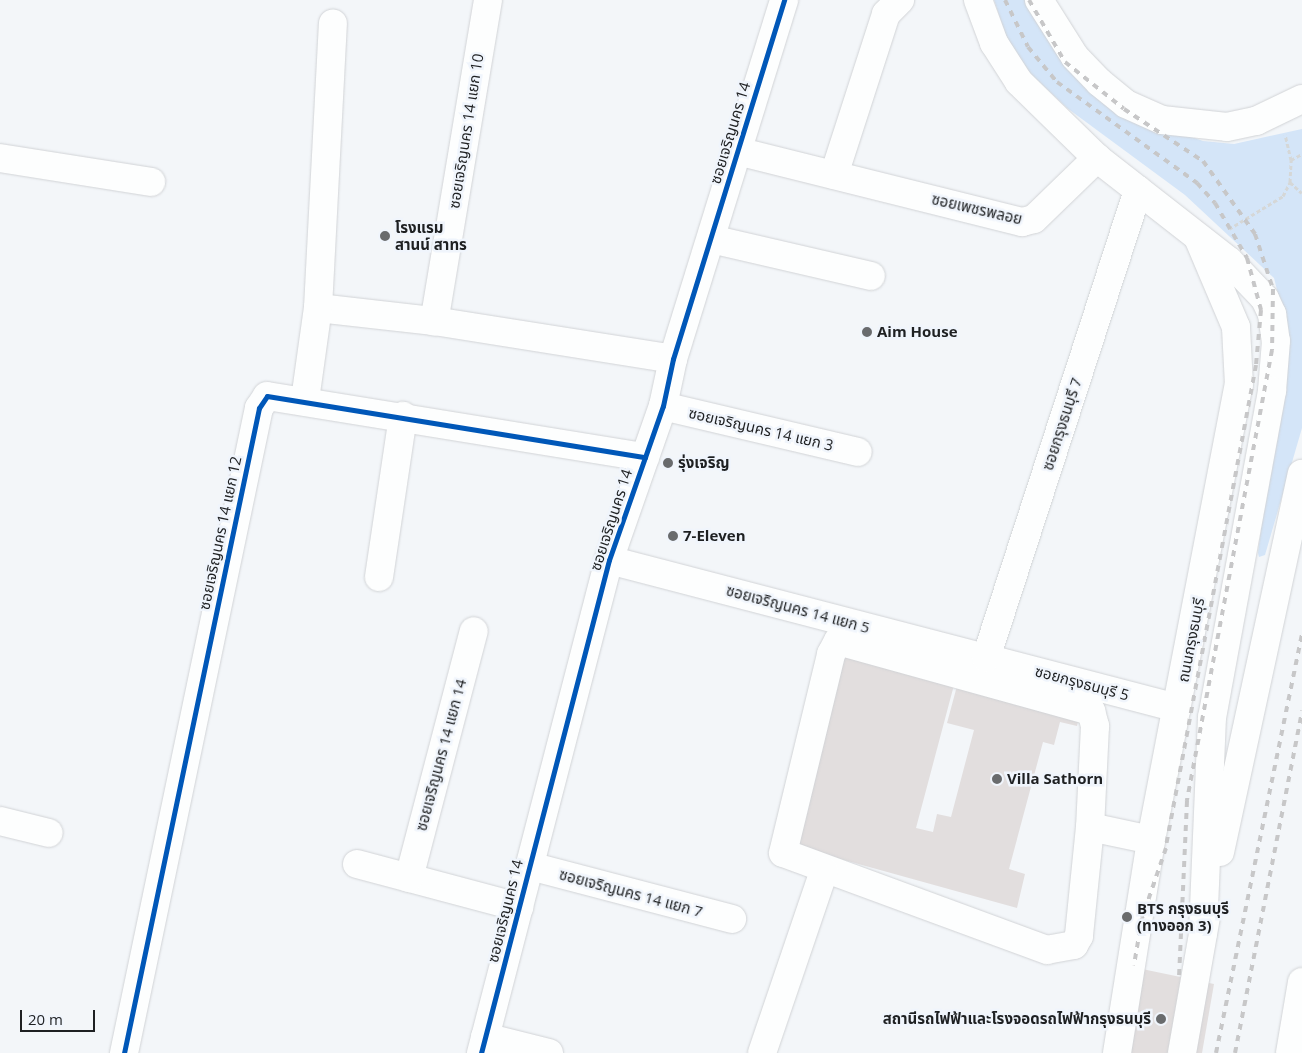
<!DOCTYPE html>
<meta charset="utf-8">
<style>
body{margin:0}
#map{position:relative;width:1302px;height:1053px;overflow:hidden;background:#f3f6f9;font-family:"Open Sans","Noto Sans Thai",sans-serif}
div>[style]{position:absolute}
.green>*{inset:0;background:#d4e5f8}
.building>*{inset:0;background:#e2dede}
.path>*{height:3px;margin-top:-1.5px;transform-origin:0;background:repeating-linear-gradient(90deg,#d5d7d7 0 4px,transparent 0 6.5px)}
.roads{filter:drop-shadow(0 0 1px #d1d3d6) drop-shadow(0 0 1px #d1d3d6)}
.minor>*{height:28px;margin:-14px;padding:0 14px;transform-origin:14px;border-radius:14px;background:#fdfefe}
.major>*{height:28px;margin:-14px;padding:0 14px;transform-origin:14px;border-radius:14px;background:#fdfefe}
.rail>*{height:4px;margin-top:-2px;transform-origin:0;background:repeating-linear-gradient(90deg,#c7c7c8 0 6px,transparent 0 12px)}
.cycleway>*{height:5px;margin:-2.5px;padding:0 2.5px;transform-origin:2.5px;border-radius:2.5px;background:#0057b8}
.dots>*{width:14px;height:14px;translate:-50% -50%;box-sizing:border-box;border:2px solid #f0f5fc;border-radius:50%}
span{translate:-50% -50%;white-space:nowrap;text-align:center;line-height:1.15;-webkit-text-stroke:5px #f0f5fc;paint-order:stroke}
.street-label{font-size:15px;color:#1e2022}
.poi-label{font-size:15px;color:#1e2022;font-weight:700}
.left{translate:0 -50%;text-align:left}
.right{translate:-100% -50%;text-align:right}
.scale{position:absolute;left:20px;top:1010px;width:75px;height:22px;box-sizing:border-box;border:2px solid #1e2022;border-top:0;padding-left:6px;font-size:15px;line-height:18px;white-space:nowrap;color:#1e2022;-webkit-text-stroke:4px #f0f5fc;paint-order:stroke}
</style>
<div id="map">
<div class="green">
<div style="clip-path:polygon(994px 0,1033px 0,1164px 127px,1203px 141px,1234px 144px,1302px 129px,1302px 428px,1265px 555px,1259px 557px,1258px 553px,1286px 326px,1274px 278px,1185px 195px,1067px 108px,1030px 73px,1007px 39px)"></div>
</div>
<div class="building">
<div style="clip-path:polygon(841px 654px,954px 685px,916px 828px,933px 832px,937px 814px,951px 817px,974px 730px,947px 723px,957px 686px,1079px 716px,1077px 726px,1060px 722px,1054px 745px,1043px 742px,1009px 869px,1025px 874px,1017px 908px,790px 845px)"></div>
<div style="clip-path:polygon(1123px 965px,1214px 984px,1202px 1053px,1107px 1053px)"></div>
</div>
<div class="path">
<div style="left:1291px;top:160px;width:13px;rotate:-29deg"></div>
<div style="left:1290px;top:182px;width:16px;rotate:43deg"></div>
<div style="left:1229px;top:229px;width:63px;rotate:-31.4deg"></div>
<div style="left:1283px;top:196px;width:16px;rotate:-63deg"></div>
<div style="left:1290px;top:182px;width:22px;rotate:-87deg"></div>
<div style="left:1291px;top:160px;width:26px;rotate:-103deg"></div>
</div>
<div class="roads">
<div class="minor">
<div style="left:488px;top:0;width:326px;rotate:99.5deg"></div>
<div style="left:434px;top:321px;width:242px;rotate:9deg"></div>
<div style="left:737px;top:151px;width:294px;rotate:14deg"></div>
<div style="left:1022px;top:222px;width:12px;rotate:-14deg"></div>
<div style="left:1034px;top:219px;width:88px;rotate:-44.1deg"></div>
<div style="left:0;top:158px;width:153px;rotate:9deg"></div>
<div style="left:834px;top:175px;width:169px;rotate:-72.1deg"></div>
<div style="left:886px;top:14px;width:20px;rotate:-45deg"></div>
<div style="left:711px;top:239px;width:164px;rotate:13deg"></div>
<div style="left:318px;top:308px;width:117px;rotate:6.4deg"></div>
<div style="left:305px;top:400px;width:93px;rotate:-82deg"></div>
<div style="left:318px;top:308px;width:285px;rotate:-87deg"></div>
<div style="left:663px;top:406px;width:200px;rotate:13.3deg"></div>
<div style="left:609px;top:560px;width:587px;rotate:14.6deg"></div>
<div style="left:379px;top:577px;width:163px;rotate:-81.5deg"></div>
<div style="left:838px;top:641px;width:263px;rotate:15.5deg"></div>
<div style="left:1091px;top:711px;width:16px;rotate:75deg"></div>
<div style="left:1095px;top:726px;width:101px;rotate:92.8deg"></div>
<div style="left:1090px;top:827px;width:110px;rotate:95.8deg"></div>
<div style="left:1079px;top:936px;width:10px;rotate:119deg"></div>
<div style="left:1074px;top:945px;width:27px;rotate:170deg"></div>
<div style="left:1047px;top:950px;width:281px;rotate:-159.8deg"></div>
<div style="left:783px;top:853px;width:205px;rotate:-76.4deg"></div>
<div style="left:831px;top:654px;width:15px;rotate:-62deg"></div>
<div style="left:986px;top:658px;width:492px;rotate:-72deg"></div>
<div style="left:0;top:821px;width:50px;rotate:13.8deg"></div>
<div style="left:1090px;top:827px;width:62px;rotate:12deg"></div>
<div style="left:357px;top:864px;width:168px;rotate:14.9deg"></div>
<div style="left:530px;top:866px;width:209px;rotate:14.7deg"></div>
<div style="left:409px;top:878px;width:255px;rotate:-75.3deg"></div>
<div style="left:485px;top:1037px;width:66px;rotate:14deg"></div>
<div style="left:124px;top:1053px;width:659px;rotate:-78.18deg"></div>
<div style="left:259px;top:408px;width:14px;rotate:-56deg"></div>
<div style="left:267px;top:396px;width:383px;rotate:9.2deg"></div>
<div style="left:481px;top:1053px;width:509px;rotate:-75.45deg"></div>
<div style="left:609px;top:560px;width:163px;rotate:-70.7deg"></div>
<div style="left:663px;top:406px;width:48px;rotate:-78deg"></div>
<div style="left:673px;top:359px;width:376px;rotate:-72.8deg"></div>
<div style="left:762px;top:1053px;width:192px;rotate:-71.2deg"></div>
</div>
<div class="major">
<div style="left:978px;top:0;width:46px;rotate:69.6deg"></div>
<div style="left:994px;top:43px;width:46px;rotate:57.3deg"></div>
<div style="left:1019px;top:82px;width:109px;rotate:44.3deg"></div>
<div style="left:1097px;top:158px;width:167px;rotate:38deg"></div>
<div style="left:1229px;top:261px;width:52px;rotate:46.5deg"></div>
<div style="left:1265px;top:299px;width:17px;rotate:65deg"></div>
<div style="left:1272px;top:314px;width:27px;rotate:82deg"></div>
<div style="left:1276px;top:341px;width:50px;rotate:94.6deg"></div>
<div style="left:1272px;top:391px;width:331px;rotate:100.4deg"></div>
<div style="left:1212px;top:717px;width:217px;rotate:92.4deg"></div>
<div style="left:1039px;top:0;width:67px;rotate:57.7deg"></div>
<div style="left:1075px;top:57px;width:35px;rotate:46deg"></div>
<div style="left:1099px;top:82px;width:35px;rotate:39deg"></div>
<div style="left:1126px;top:104px;width:39px;rotate:24deg"></div>
<div style="left:1162px;top:120px;width:65px;rotate:6.1deg"></div>
<div style="left:1227px;top:127px;width:30px;rotate:-12deg"></div>
<div style="left:1256px;top:121px;width:51px;rotate:-25.6deg"></div>
<div style="left:1220px;top:852px;width:387px;rotate:-77.8deg"></div>
<div style="left:1117px;top:1053px;width:216px;rotate:-80.9deg"></div>
<div style="left:1151px;top:840px;width:463px;rotate:-79.1deg"></div>
<div style="left:1239px;top:385px;width:58px;rotate:-93deg"></div>
<div style="left:1236px;top:327px;width:95px;rotate:-113deg"></div>
<div style="left:1182px;top:1053px;width:138px;rotate:-80deg"></div>
<div style="left:1290px;top:1053px;width:72px;rotate:-80.4deg"></div>
</div>
</div>
<div class="rail">
<div style="left:1005px;top:0;width:52px;rotate:63.9deg"></div>
<div style="left:1028px;top:47px;width:45px;rotate:50.4deg"></div>
<div style="left:1057px;top:82px;width:173px;rotate:35.8deg"></div>
<div style="left:1197px;top:183px;width:27px;rotate:48deg"></div>
<div style="left:1215px;top:203px;width:64px;rotate:59.8deg"></div>
<div style="left:1247px;top:258px;width:54px;rotate:74.9deg"></div>
<div style="left:1261px;top:310px;width:55px;rotate:95.2deg"></div>
<div style="left:1256px;top:365px;width:491px;rotate:100.6deg"></div>
<div style="left:1166px;top:848px;width:74px;rotate:108.9deg"></div>
<div style="left:1142px;top:918px;width:48px;rotate:99.7deg"></div>
<div style="left:1029px;top:0;width:72px;rotate:59.9deg"></div>
<div style="left:1065px;top:62px;width:75px;rotate:38.5deg"></div>
<div style="left:1124px;top:109px;width:95px;rotate:33.4deg"></div>
<div style="left:1203px;top:161px;width:90px;rotate:54.5deg"></div>
<div style="left:1255px;top:234px;width:58px;rotate:71.9deg"></div>
<div style="left:1273px;top:289px;width:61px;rotate:90.9deg"></div>
<div style="left:1272px;top:350px;width:459px;rotate:100.7deg"></div>
<div style="left:1187px;top:801px;width:175px;rotate:92.6deg"></div>
<div style="left:1216px;top:1053px;width:429px;rotate:-78.4deg"></div>
<div style="left:1235px;top:1053px;width:349px;rotate:-78.9deg"></div>
</div>
<div class="cycleway">
<div style="left:124px;top:1053px;width:659px;rotate:-78.18deg"></div>
<div style="left:259px;top:408px;width:14px;rotate:-56deg"></div>
<div style="left:267px;top:396px;width:383px;rotate:9.2deg"></div>
<div style="left:481px;top:1053px;width:509px;rotate:-75.45deg"></div>
<div style="left:609px;top:560px;width:163px;rotate:-70.7deg"></div>
<div style="left:663px;top:406px;width:48px;rotate:-78deg"></div>
<div style="left:673px;top:359px;width:376px;rotate:-72.8deg"></div>
</div>
<div class="dots">
<div style="left:385px;top:236px;background:#696b6d"></div>
<div style="left:867px;top:332px;background:#696b6d"></div>
<div style="left:668px;top:463px;background:#696b6d"></div>
<div style="left:673px;top:536px;background:#696b6d"></div>
<div style="left:997px;top:779px;background:#696b6d"></div>
<div style="left:1127px;top:917px;background:#696b6d"></div>
<div style="left:1161px;top:1019px;background:#696b6d"></div>
</div>
<div class="street-label">
<span style="left:466px;top:131px;rotate:-81deg">ซอยเจริญนคร 14 แยก 10</span>
<span style="left:730px;top:133px;rotate:-73deg">ซอยเจริญนคร 14</span>
<span style="left:977px;top:209px;rotate:13deg">ซอยเพชรพลอย</span>
<span style="left:1062px;top:424px;rotate:-72deg">ซอยกรุงธนบุรี 7</span>
<span style="left:761px;top:429px;rotate:13deg">ซอยเจริญนคร 14 แยก 3</span>
<span style="left:611px;top:520px;rotate:-72deg">ซอยเจริญนคร 14</span>
<span style="left:220px;top:533px;rotate:-78deg">ซอยเจริญนคร 14 แยก 12</span>
<span style="left:798px;top:609px;rotate:15deg">ซอยเจริญนคร 14 แยก 5</span>
<span style="left:1191px;top:640px;rotate:-79deg">ถนนกรุงธนบุรี</span>
<span style="left:1082px;top:683px;rotate:15deg">ซอยกรุงธนบุรี 5</span>
<span style="left:441px;top:755px;rotate:-75deg">ซอยเจริญนคร 14 แยก 14</span>
<span style="left:631px;top:893px;rotate:15deg">ซอยเจริญนคร 14 แยก 7</span>
<span style="left:505px;top:911px;rotate:-76deg">ซอยเจริญนคร 14</span>
</div>
<div class="poi-label">
<span class="left" style="left:395px;top:236px">โรงแรม<br>สานน์ สาทร</span>
<span class="left" style="left:877px;top:332px">Aim House</span>
<span class="left" style="left:678px;top:463px">รุ่งเจริญ</span>
<span class="left" style="left:683px;top:536px">7-Eleven</span>
<span class="left" style="left:1007px;top:779px">Villa Sathorn</span>
<span class="left" style="left:1137px;top:917px">BTS กรุงธนบุรี<br>(ทางออก 3)</span>
<span class="right" style="left:1151px;top:1019px">สถานีรถไฟฟ้าและโรงจอดรถไฟฟ้ากรุงธนบุรี</span>
</div>
<div class="scale">20 m</div>
</div>
